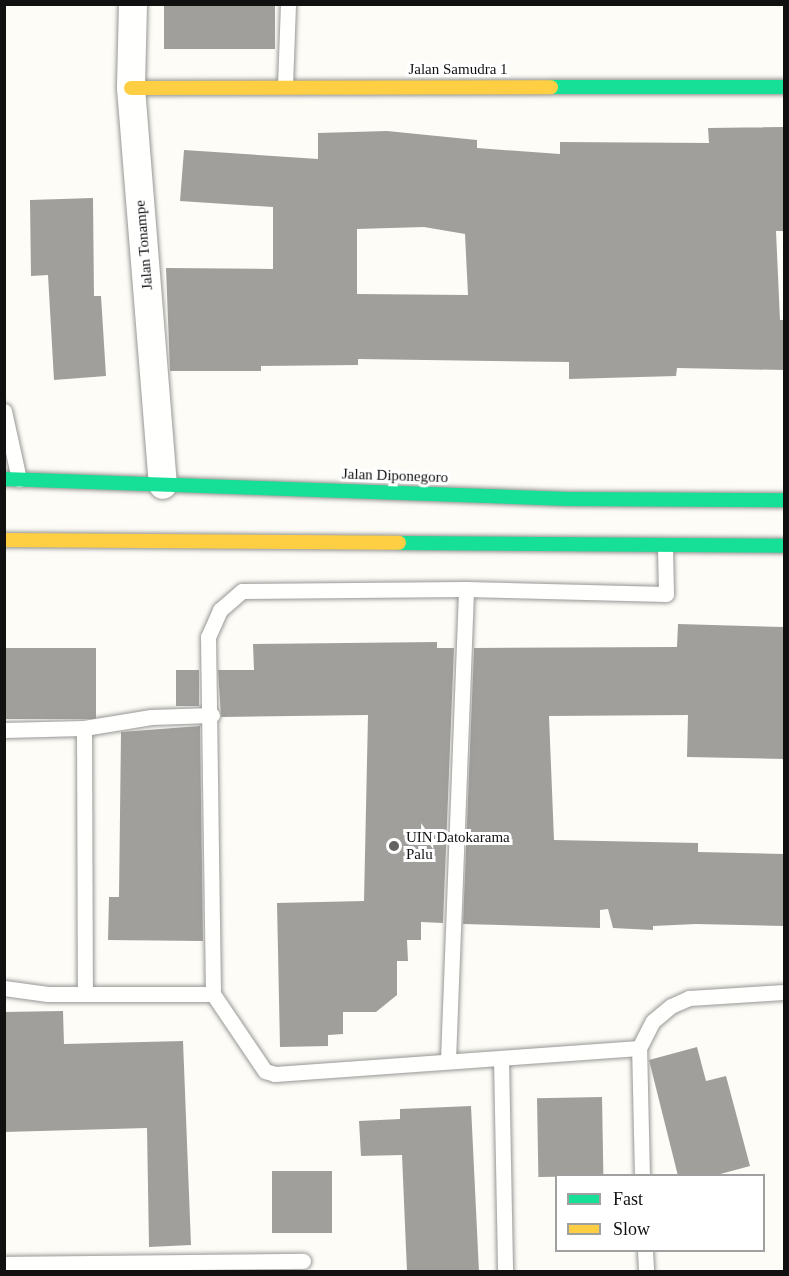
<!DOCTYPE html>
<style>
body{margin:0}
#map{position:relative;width:789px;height:1276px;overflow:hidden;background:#fdfcf7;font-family:"Times New Roman",serif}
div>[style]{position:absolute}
.building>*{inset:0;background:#a19f9c;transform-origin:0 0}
.roads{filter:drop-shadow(0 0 2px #979795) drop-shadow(0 0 2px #979795)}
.lane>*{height:15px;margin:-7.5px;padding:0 7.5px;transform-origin:7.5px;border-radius:7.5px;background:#fffffe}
.street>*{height:28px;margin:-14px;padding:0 14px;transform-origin:14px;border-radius:14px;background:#fffffe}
.fast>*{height:14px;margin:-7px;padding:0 7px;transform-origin:7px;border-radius:7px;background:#16e098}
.slow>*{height:14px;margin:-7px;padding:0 7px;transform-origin:7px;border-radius:7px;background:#ffcf43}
.dots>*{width:16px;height:16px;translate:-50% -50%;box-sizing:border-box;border:3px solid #fff;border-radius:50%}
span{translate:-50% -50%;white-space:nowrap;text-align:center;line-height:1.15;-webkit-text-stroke:6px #fff;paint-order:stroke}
.street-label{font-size:15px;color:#111}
.poi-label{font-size:15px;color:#111}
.left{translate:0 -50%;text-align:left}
.frame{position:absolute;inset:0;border:6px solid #111;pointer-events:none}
.legend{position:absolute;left:555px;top:1174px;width:210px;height:78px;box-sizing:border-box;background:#fff;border:2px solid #a0a0a0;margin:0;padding:8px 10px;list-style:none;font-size:18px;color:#111}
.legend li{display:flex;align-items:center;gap:12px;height:30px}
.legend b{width:30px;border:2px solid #a0a0a0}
</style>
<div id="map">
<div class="building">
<div style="left:164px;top:4px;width:111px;height:45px"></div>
<div style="clip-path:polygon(evenodd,784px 127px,784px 231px,776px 231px,780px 320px,784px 320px,784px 370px,677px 368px,676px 376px,569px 379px,569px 362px,358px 359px,358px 365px,261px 366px,261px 371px,170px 371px,166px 268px,273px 269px,273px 207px,180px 201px,184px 150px,318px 159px,318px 133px,387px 131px,477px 140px,477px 148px,560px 154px,560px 142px,709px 143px,708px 128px,784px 127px,424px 227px,465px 234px,468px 295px,357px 294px,357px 229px,424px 227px)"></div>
<div style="clip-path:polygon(93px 198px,94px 296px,101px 296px,106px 376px,54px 380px,48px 275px,31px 276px,30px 200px)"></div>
<div style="clip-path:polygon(678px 624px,784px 627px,784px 759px,687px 757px,688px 715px,549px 716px,554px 840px,698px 843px,698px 852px,784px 854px,784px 926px,696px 924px,653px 926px,653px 930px,613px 928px,608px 909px,600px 910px,600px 928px,463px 924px,474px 648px,677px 647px)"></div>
<div style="clip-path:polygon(437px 642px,437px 648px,454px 648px,443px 923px,421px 922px,421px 940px,407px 940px,408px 961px,397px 961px,397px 995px,376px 1012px,343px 1012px,343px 1034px,328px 1035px,328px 1046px,280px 1047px,277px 903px,364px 901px,368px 715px,221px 717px,218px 670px,254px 670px,253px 644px)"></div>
<div style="left:4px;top:648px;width:92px;height:71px"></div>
<div style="left:176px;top:670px;width:23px;height:36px"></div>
<div style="clip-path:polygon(200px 726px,203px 941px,108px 940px,109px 897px,119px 897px,121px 732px)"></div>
<div style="clip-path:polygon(63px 1011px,64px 1044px,183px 1041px,191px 1245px,149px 1247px,147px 1128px,4px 1132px,4px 1012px)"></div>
<div style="clip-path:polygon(697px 1047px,706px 1081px,726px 1076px,750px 1166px,713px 1176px,678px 1176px,649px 1060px)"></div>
<div style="left:602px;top:1097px;width:79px;height:65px;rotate:89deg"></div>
<div style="clip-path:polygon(471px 1106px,479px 1272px,407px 1272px,402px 1155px,361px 1156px,359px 1121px,400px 1119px,400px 1109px)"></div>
<div style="left:272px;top:1171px;width:60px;height:62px"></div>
</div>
<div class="roads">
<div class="lane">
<div style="left:285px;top:86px;width:82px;rotate:-87.9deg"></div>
<div style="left:4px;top:411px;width:70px;rotate:77.6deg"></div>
<div style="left:84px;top:728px;width:266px;rotate:89.8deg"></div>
<div style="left:4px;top:730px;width:80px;rotate:-1.4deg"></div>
<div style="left:84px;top:728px;width:68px;rotate:-9.3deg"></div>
<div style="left:151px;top:717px;width:61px;rotate:-1.9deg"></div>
<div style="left:4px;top:988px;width:44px;rotate:7.8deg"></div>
<div style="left:48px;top:994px;width:165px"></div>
<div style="left:639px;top:1048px;width:365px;rotate:175.9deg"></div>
<div style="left:275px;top:1074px;width:10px;rotate:-163deg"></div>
<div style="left:265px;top:1071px;width:93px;rotate:-124deg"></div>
<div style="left:213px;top:994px;width:357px;rotate:-90.8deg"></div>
<div style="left:208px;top:637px;width:30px;rotate:-66deg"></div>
<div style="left:220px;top:610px;width:29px;rotate:-41deg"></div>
<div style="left:242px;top:591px;width:224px;rotate:-0.5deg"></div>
<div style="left:466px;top:589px;width:200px;rotate:1.4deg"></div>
<div style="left:666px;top:594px;width:48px;rotate:-91.2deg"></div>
<div style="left:501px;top:1058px;width:214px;rotate:88.9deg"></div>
<div style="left:448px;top:1060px;width:471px;rotate:-87.8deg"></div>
<div style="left:642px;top:1176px;width:128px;rotate:-91.3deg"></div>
<div style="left:639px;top:1048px;width:30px;rotate:-63deg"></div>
<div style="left:653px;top:1021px;width:23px;rotate:-40deg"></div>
<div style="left:671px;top:1006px;width:20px;rotate:-24deg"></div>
<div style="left:689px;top:998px;width:95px;rotate:-3.6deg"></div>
<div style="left:645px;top:1250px;width:22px;rotate:87deg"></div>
<div style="left:4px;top:1264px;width:299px;rotate:-0.6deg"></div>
</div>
<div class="street">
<div style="left:133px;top:4px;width:84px;rotate:91.4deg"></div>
<div style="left:131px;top:88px;width:398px;rotate:85.4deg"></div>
</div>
<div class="fast">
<div style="left:551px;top:87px;width:233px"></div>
<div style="left:4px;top:479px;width:564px;rotate:2.03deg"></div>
<div style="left:568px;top:499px;width:216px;rotate:0.3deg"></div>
<div style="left:399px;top:543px;width:385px;rotate:0.4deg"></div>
</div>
<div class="slow">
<div style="left:131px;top:88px;width:420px;rotate:-0.1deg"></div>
<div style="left:4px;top:540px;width:395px;rotate:0.4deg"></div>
</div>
</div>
<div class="dots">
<div style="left:394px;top:846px;background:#646362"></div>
</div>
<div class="street-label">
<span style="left:458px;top:70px">Jalan Samudra 1</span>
<span style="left:144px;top:245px;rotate:-95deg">Jalan Tonampe</span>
<span style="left:395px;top:476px;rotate:2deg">Jalan Diponegoro</span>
</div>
<div class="poi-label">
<span class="left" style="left:406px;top:846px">UIN Datokarama<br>Palu</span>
</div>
<div class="frame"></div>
<ul class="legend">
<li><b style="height:8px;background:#16e098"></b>Fast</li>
<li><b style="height:8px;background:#ffcf43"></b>Slow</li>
</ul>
</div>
